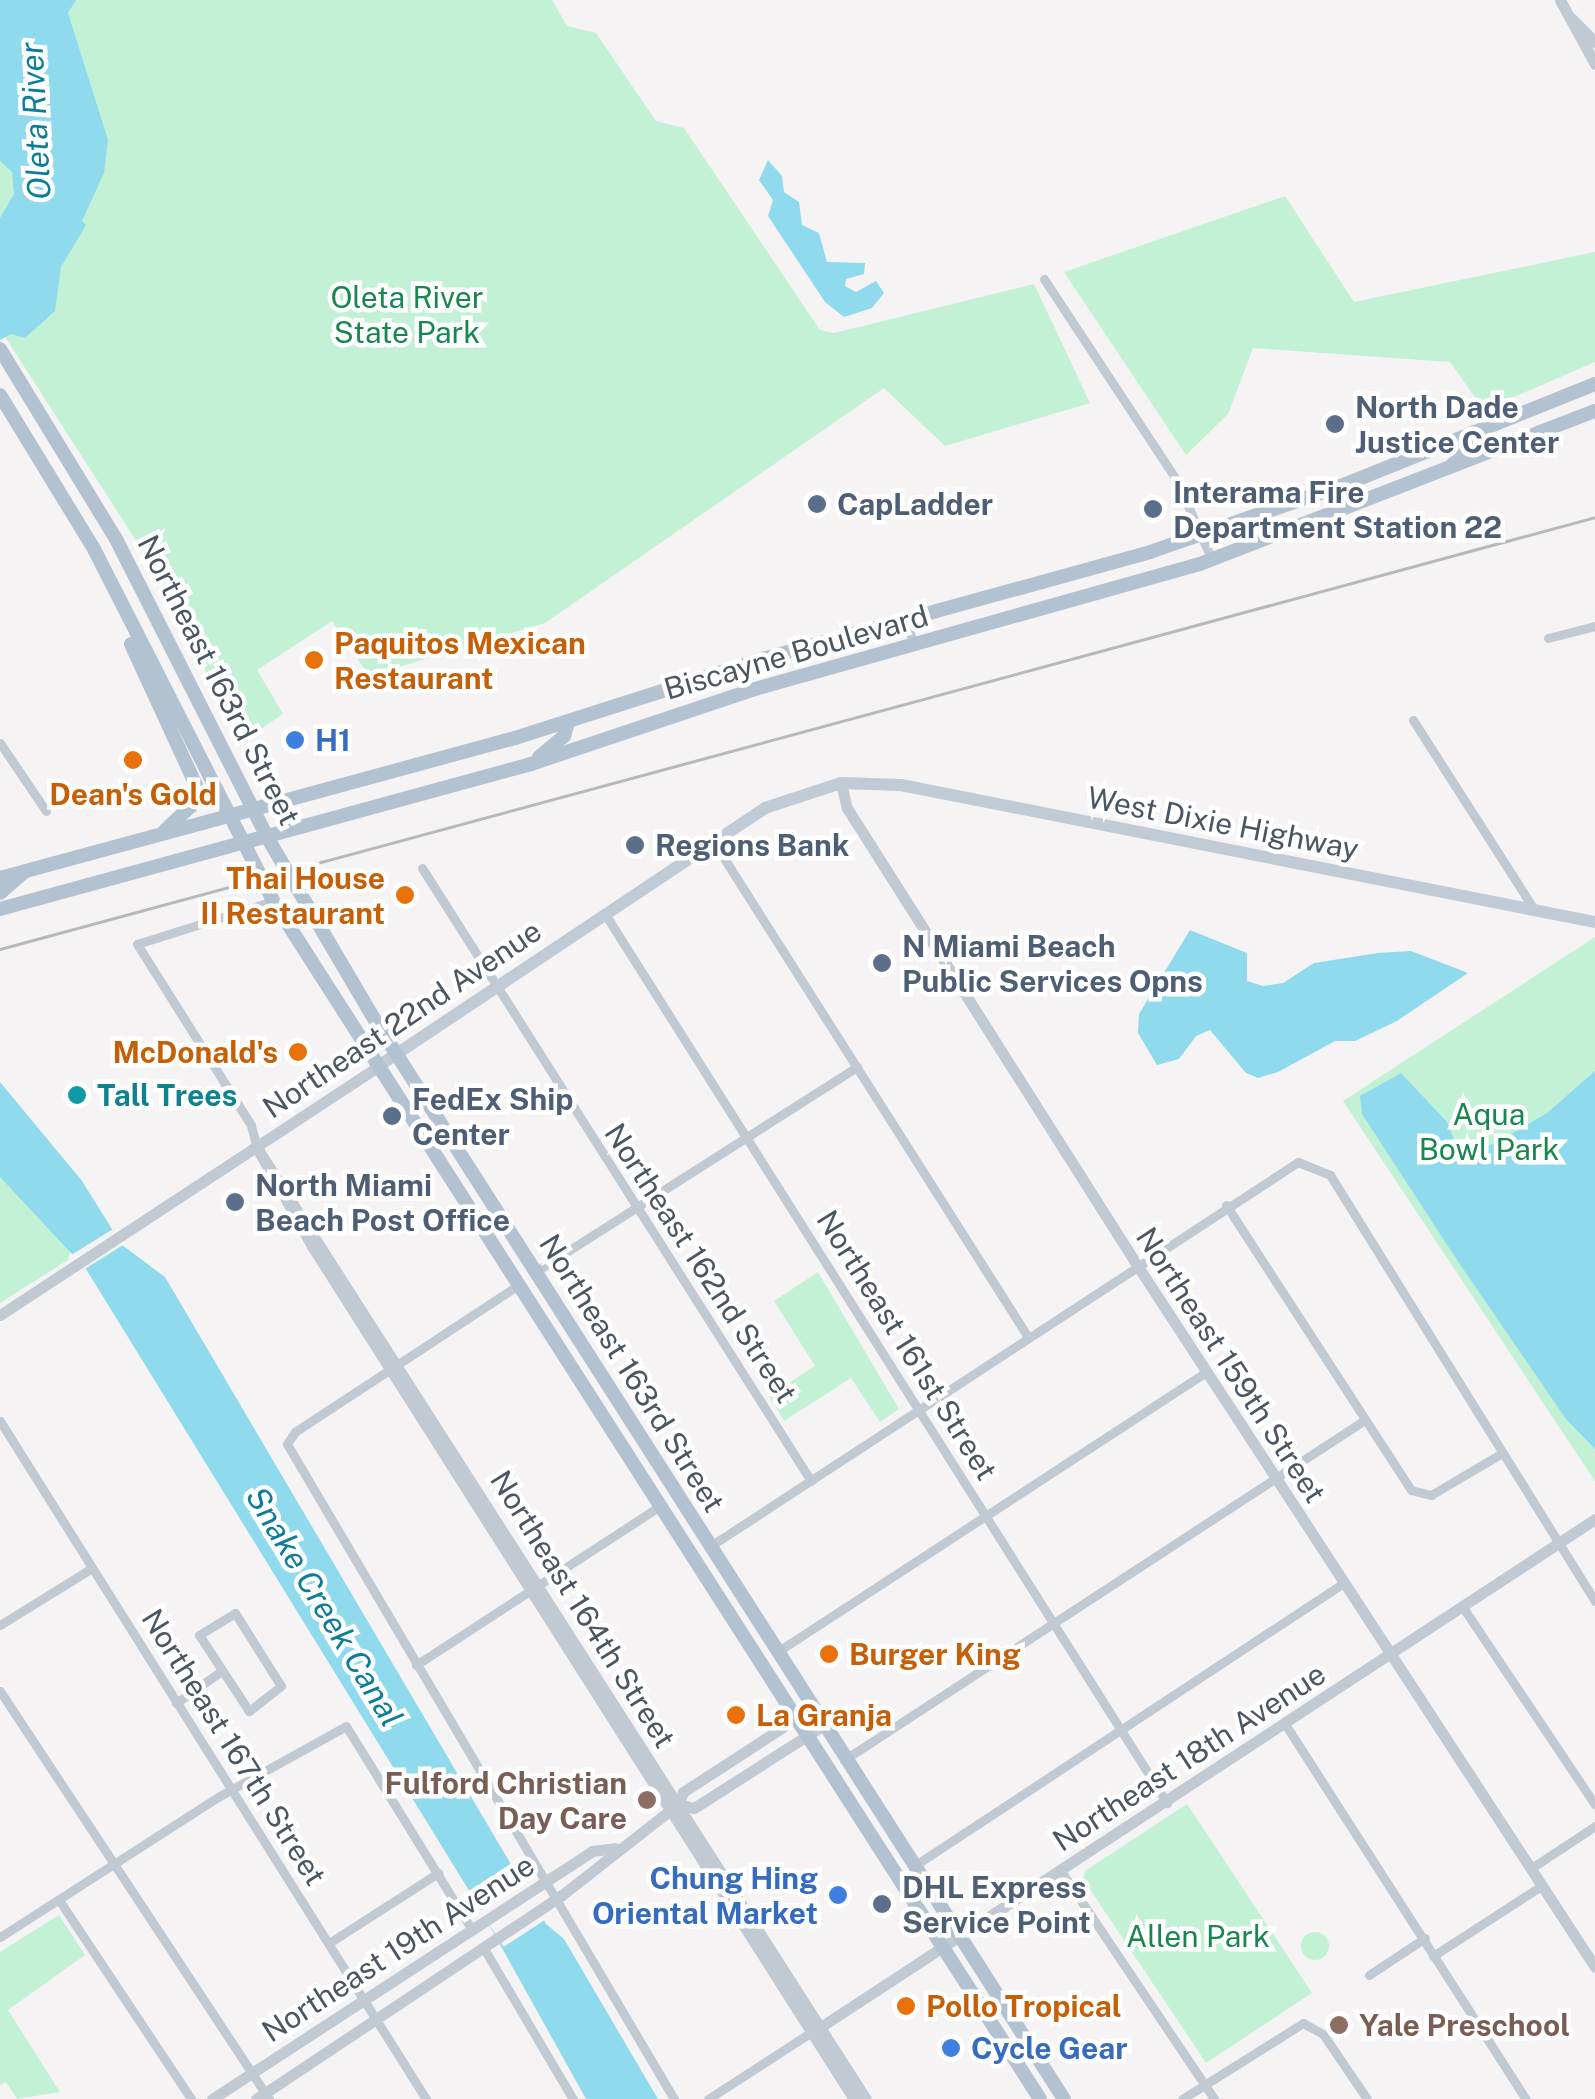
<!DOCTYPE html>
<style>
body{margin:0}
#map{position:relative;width:1595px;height:2099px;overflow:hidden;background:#f5f3f3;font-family:"Public Sans",sans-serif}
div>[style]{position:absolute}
.green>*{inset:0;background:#c3f1d5}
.round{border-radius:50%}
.water>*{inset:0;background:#90daee}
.pier>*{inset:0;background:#f5f3f3;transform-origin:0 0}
.minor>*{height:9px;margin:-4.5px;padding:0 4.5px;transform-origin:4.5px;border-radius:4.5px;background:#c1cad2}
.tertiary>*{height:11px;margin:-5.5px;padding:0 5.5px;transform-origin:5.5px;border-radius:5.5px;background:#c1cad2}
.secondary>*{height:12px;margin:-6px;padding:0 6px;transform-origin:6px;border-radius:6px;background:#c1cbd6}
.primary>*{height:14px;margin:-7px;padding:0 7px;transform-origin:7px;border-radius:7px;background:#b3c2d1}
.rail>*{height:2.5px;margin:-1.25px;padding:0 1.25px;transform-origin:1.25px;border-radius:1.25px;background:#b5b8bd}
.dots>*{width:28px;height:28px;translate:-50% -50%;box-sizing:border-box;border:5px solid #fff;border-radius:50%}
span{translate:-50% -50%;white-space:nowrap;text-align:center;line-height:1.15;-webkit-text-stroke:9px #fff;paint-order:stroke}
.park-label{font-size:30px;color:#17864f}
.service-label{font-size:30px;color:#4e5e75;font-weight:700}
.left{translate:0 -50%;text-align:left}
.food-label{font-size:30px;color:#c56008;font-weight:700}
.right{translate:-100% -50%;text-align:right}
.street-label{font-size:30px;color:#4a5661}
.shop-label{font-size:30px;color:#366cbe;font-weight:700}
.culture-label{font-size:30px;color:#0d838f;font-weight:700}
.education-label{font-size:30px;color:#785e54;font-weight:700}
.water-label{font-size:32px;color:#0c7c9b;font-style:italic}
</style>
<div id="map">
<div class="green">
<div style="clip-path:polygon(0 0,552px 0,567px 26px,596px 33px,656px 121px,684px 128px,820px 330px,834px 333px,1034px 284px,1090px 403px,945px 446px,884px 388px,545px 623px,369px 676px,332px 621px,257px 670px,283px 714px,238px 744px,173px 598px,0 329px)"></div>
<div style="clip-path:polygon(1285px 196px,1354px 302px,1595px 252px,1595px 362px,1484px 410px,1450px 362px,1253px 348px,1228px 414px,1186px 455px,1064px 272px)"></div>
<div style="clip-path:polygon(1595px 937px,1595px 1481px,1343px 1101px)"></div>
<div style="clip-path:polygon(0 1177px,71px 1249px,68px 1260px,0 1303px)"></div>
<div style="clip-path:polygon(818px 1272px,899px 1409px,880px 1422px,851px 1378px,784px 1421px,769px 1396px,815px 1366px,774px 1301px)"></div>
<div style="clip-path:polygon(1187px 1804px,1312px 1993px,1206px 2063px,1083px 1879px,1085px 1871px)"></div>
<div style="clip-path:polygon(59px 1915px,85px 1955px,8px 2010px,60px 2092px,17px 2099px,6px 2082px,0 2085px,0 1952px)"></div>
<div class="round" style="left:1301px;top:1932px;width:28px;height:28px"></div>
</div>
<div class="water">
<div style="clip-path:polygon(0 0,76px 0,68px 13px,108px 140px,104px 173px,82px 221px,86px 225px,61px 267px,55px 311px,25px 338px,11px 334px,0 340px,0 218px,14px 194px,12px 172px,0 161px)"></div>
<div style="clip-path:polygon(768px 160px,782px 176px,784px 192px,799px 202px,802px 225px,819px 233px,827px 262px,865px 263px,864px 274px,846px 279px,845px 286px,856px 292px,876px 281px,884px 293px,872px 308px,844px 317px,825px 302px,768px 216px,773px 200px,759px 180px)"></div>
<div style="clip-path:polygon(1190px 930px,1247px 953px,1247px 981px,1263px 986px,1283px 983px,1314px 963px,1378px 953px,1411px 951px,1468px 973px,1397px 1021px,1355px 1041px,1335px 1041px,1278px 1072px,1258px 1078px,1246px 1073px,1210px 1030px,1196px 1036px,1179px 1059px,1157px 1065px,1138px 1033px,1139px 1014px)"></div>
<div style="clip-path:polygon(1595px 1071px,1595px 1449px,1566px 1419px,1457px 1260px,1362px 1114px,1360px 1096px,1401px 1073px,1447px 1122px,1460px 1154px,1494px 1144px,1547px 1113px)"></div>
<div style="clip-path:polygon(0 1082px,82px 1181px,122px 1245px,165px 1277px,546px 1924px,564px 1939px,658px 2099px,586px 2099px,478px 1905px,86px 1269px,0 1177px)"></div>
</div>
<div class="pier">
<div style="left:113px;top:1229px;width:19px;height:51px;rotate:58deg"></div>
<div style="left:523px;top:1883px;width:43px;height:51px;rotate:57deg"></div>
</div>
<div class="minor">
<div style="left:1044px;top:279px;width:240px;rotate:56.6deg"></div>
<div style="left:1176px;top:479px;width:89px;rotate:66deg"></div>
<div style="left:907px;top:619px;width:28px;rotate:77deg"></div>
<div style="left:1548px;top:638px;width:49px;rotate:-14.3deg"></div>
<div style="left:1413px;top:720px;width:227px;rotate:57.4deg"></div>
<div style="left:0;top:743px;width:82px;rotate:55.9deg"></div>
<div style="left:713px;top:841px;width:588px;rotate:57.58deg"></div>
<div style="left:422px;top:868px;width:726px;rotate:57.6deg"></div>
<div style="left:605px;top:914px;width:1052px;rotate:57.7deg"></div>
<div style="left:257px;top:1148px;width:24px;rotate:-105deg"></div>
<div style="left:251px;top:1125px;width:214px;rotate:-122.2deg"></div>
<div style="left:137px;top:944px;width:143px;rotate:-17.5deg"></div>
<div style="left:1226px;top:1205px;width:340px;rotate:57deg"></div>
<div style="left:1411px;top:1490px;width:21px;rotate:14deg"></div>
<div style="left:1431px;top:1495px;width:82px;rotate:-30.6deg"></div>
<div style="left:535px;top:1272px;width:382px;rotate:-32.5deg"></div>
<div style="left:520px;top:1284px;width:269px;rotate:146.7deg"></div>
<div style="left:295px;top:1432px;width:14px;rotate:124deg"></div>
<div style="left:287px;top:1444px;width:761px;rotate:59.42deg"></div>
<div style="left:0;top:1421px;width:801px;rotate:57.86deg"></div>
<div style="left:709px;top:1547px;width:704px;rotate:-33.17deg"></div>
<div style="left:1298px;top:1162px;width:35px;rotate:22deg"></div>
<div style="left:1330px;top:1175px;width:502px;rotate:58.12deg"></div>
<div style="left:1462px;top:1606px;width:239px;rotate:56.2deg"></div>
<div style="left:235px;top:1613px;width:86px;rotate:57.8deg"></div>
<div style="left:281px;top:1686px;width:41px;rotate:142deg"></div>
<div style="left:249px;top:1711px;width:91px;rotate:-123.3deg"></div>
<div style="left:199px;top:1635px;width:42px;rotate:-31.4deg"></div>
<div style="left:0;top:1625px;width:108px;rotate:-31.8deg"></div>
<div style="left:777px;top:1652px;width:512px;rotate:-33.13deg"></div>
<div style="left:416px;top:1665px;width:291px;rotate:-33.1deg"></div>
<div style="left:0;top:1691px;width:489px;rotate:56.6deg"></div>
<div style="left:176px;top:1703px;width:54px;rotate:-35.2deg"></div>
<div style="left:1285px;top:1724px;width:446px;rotate:57.3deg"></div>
<div style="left:844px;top:1760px;width:620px;rotate:-33.15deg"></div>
<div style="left:914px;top:1866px;width:513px;rotate:-33.38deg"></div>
<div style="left:1530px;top:1869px;width:78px;rotate:-33.5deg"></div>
<div style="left:1061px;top:1871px;width:275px;rotate:56.1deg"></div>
<div style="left:59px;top:1900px;width:239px;rotate:56.4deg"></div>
<div style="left:0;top:1937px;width:259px;rotate:-32.7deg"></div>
<div style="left:218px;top:1797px;width:146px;rotate:-29deg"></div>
<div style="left:346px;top:1726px;width:240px;rotate:58.3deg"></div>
<div style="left:329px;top:1943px;width:130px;rotate:-32.7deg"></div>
<div style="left:483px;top:1947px;width:177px;rotate:59.4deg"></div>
<div style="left:1433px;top:1956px;width:129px;rotate:-32.9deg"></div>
<div style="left:1369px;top:1975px;width:67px;rotate:-33.5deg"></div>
<div style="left:708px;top:2099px;width:129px;rotate:-32.9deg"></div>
<div style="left:1182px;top:2099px;width:143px;rotate:-32.1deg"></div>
<div style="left:1303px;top:2023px;width:23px;rotate:29deg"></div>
<div style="left:1323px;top:2034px;width:78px;rotate:55.9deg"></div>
</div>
<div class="tertiary">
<div style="left:1560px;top:0;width:73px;rotate:61.3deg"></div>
<div style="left:1571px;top:18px;width:34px;rotate:45deg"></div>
<div style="left:841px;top:783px;width:26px;rotate:77deg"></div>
<div style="left:847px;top:808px;width:541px;rotate:57.6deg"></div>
<div style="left:1137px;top:1265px;width:838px;rotate:56.88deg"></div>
<div style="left:257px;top:1148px;width:1129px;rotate:57.37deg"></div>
<div style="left:257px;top:1148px;width:112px;rotate:60.7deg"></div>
<div style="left:312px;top:1246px;width:1011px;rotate:57.57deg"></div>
<div style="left:0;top:1315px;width:455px;rotate:-33.3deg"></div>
<div style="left:678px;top:1804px;width:16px;rotate:14deg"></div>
<div style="left:694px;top:1808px;width:152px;rotate:-32.6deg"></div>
<div style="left:819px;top:2028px;width:928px;rotate:-33.26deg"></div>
<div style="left:212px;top:2099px;width:454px;rotate:-33.1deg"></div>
<div style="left:592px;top:1851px;width:23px;rotate:-7deg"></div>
<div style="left:256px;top:2099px;width:368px;rotate:-33.7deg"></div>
<div style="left:562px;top:1895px;width:147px;rotate:-38.1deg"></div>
<div style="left:678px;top:1804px;width:13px;rotate:-67deg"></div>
<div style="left:683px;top:1792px;width:153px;rotate:-33deg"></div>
</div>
<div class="secondary">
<div style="left:380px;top:1065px;width:463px;rotate:-33.7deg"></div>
<div style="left:765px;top:808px;width:80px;rotate:-18.2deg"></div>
<div style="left:841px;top:783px;width:60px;rotate:1.9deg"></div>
<div style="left:901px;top:785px;width:707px;rotate:11.17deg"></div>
</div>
<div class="primary">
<div style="left:0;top:349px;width:223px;rotate:58.6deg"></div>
<div style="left:116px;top:539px;width:334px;rotate:63.1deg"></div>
<div style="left:267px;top:837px;width:215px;rotate:59.5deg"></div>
<div style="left:376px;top:1022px;width:1278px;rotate:57.43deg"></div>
<div style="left:0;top:395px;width:180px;rotate:58.6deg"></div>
<div style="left:94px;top:549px;width:395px;rotate:63deg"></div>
<div style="left:273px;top:901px;width:1422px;rotate:57.37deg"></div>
<div style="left:1451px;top:466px;width:32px;rotate:-44deg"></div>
<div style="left:1474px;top:444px;width:12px;rotate:-90deg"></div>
<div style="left:131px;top:644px;width:155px;rotate:65.3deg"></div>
<div style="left:196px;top:785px;width:22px;rotate:103deg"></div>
<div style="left:191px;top:806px;width:35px;rotate:137deg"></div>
<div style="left:539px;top:757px;width:33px;rotate:-40deg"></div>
<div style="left:564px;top:736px;width:15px;rotate:-74deg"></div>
<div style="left:0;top:878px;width:534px;rotate:-15.21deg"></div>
<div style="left:515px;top:738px;width:263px;rotate:-17.7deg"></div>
<div style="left:766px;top:658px;width:398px;rotate:-15.4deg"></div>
<div style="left:1150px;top:552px;width:202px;rotate:-19.1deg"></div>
<div style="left:1341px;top:486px;width:274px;rotate:-21.9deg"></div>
<div style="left:0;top:893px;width:33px;rotate:-41deg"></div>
<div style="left:0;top:909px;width:550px;rotate:-15.27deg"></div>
<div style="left:531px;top:764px;width:236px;rotate:-18.5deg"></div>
<div style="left:755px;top:689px;width:462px;rotate:-15.7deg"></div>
<div style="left:1200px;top:564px;width:424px;rotate:-21.2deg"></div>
</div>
<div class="rail">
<div style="left:0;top:949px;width:1652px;rotate:-15.15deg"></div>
</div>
<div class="dots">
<div style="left:1335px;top:424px;background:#5c6f8a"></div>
<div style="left:817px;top:504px;background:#5c6f8a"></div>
<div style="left:1153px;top:509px;background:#5c6f8a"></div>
<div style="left:314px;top:660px;background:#e8710a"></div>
<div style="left:295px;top:740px;background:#3f7fe0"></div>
<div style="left:133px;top:760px;background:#e8710a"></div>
<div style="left:635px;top:845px;background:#5c6f8a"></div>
<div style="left:405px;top:895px;background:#e8710a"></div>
<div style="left:882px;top:963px;background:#5c6f8a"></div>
<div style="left:298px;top:1052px;background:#e8710a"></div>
<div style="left:77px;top:1095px;background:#0f9aa8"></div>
<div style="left:392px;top:1116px;background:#5c6f8a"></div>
<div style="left:235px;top:1202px;background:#5c6f8a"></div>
<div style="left:829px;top:1654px;background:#e8710a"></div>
<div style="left:736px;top:1715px;background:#e8710a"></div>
<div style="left:647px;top:1800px;background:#8d6e63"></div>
<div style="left:838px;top:1895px;background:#3f7fe0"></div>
<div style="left:882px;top:1904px;background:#5c6f8a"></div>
<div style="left:906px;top:2006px;background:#e8710a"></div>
<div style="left:1339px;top:2025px;background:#8d6e63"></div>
<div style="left:951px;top:2048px;background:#3f7fe0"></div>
</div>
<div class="park-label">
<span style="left:407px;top:314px">Oleta River<br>State Park</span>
<span style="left:1489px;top:1131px">Aqua<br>Bowl Park</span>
<span style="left:1198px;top:1936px">Allen Park</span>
</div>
<div class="service-label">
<span class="left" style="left:1355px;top:424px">North Dade<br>Justice Center</span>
<span class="left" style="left:1173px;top:509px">Interama Fire<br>Department Station 22</span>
<span class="left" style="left:837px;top:504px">CapLadder</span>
<span class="left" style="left:655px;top:845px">Regions Bank</span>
<span class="left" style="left:902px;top:963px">N Miami Beach<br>Public Services Opns</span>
<span class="left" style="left:412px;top:1116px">FedEx Ship<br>Center</span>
<span class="left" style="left:255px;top:1202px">North Miami<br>Beach Post Office</span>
<span class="left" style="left:902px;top:1904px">DHL Express<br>Service Point</span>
</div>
<div class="food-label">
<span class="left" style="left:334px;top:660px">Paquitos Mexican<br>Restaurant</span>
<span style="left:133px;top:794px">Dean's Gold</span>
<span class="right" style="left:385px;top:895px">Thai House<br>II Restaurant</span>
<span class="right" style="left:278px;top:1052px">McDonald's</span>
<span class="left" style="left:849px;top:1654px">Burger King</span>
<span class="left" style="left:756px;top:1715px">La Granja</span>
<span class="left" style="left:926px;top:2006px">Pollo Tropical</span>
</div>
<div class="street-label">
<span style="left:796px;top:652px;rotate:-16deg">Biscayne Boulevard</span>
<span style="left:219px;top:680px;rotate:63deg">Northeast 163rd Street</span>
<span style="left:1223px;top:823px;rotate:11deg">West Dixie Highway</span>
<span style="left:402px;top:1019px;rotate:-34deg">Northeast 22nd Avenue</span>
<span style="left:701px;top:1263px;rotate:57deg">Northeast 162nd Street</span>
<span style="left:907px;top:1345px;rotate:58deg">Northeast 161st Street</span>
<span style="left:1231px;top:1365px;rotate:57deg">Northeast 159th Street</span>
<span style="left:632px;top:1373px;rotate:58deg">Northeast 163rd Street</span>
<span style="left:583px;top:1609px;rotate:58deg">Northeast 164th Street</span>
<span style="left:234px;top:1747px;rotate:58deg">Northeast 167th Street</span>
<span style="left:1189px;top:1757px;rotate:-33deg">Northeast 18th Avenue</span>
<span style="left:398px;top:1948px;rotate:-33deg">Northeast 19th Avenue</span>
</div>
<div class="shop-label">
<span class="left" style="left:315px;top:740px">H1</span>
<span class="right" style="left:818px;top:1895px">Chung Hing<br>Oriental Market</span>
<span class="left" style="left:971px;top:2048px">Cycle Gear</span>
</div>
<div class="culture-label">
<span class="left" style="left:97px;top:1095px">Tall Trees</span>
</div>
<div class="education-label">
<span class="right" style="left:627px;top:1800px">Fulford Christian<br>Day Care</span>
<span class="left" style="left:1359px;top:2025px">Yale Preschool</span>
</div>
<div class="water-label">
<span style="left:36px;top:121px;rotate:-93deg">Oleta River</span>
<span style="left:324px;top:1607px;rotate:59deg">Snake Creek Canal</span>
</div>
</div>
